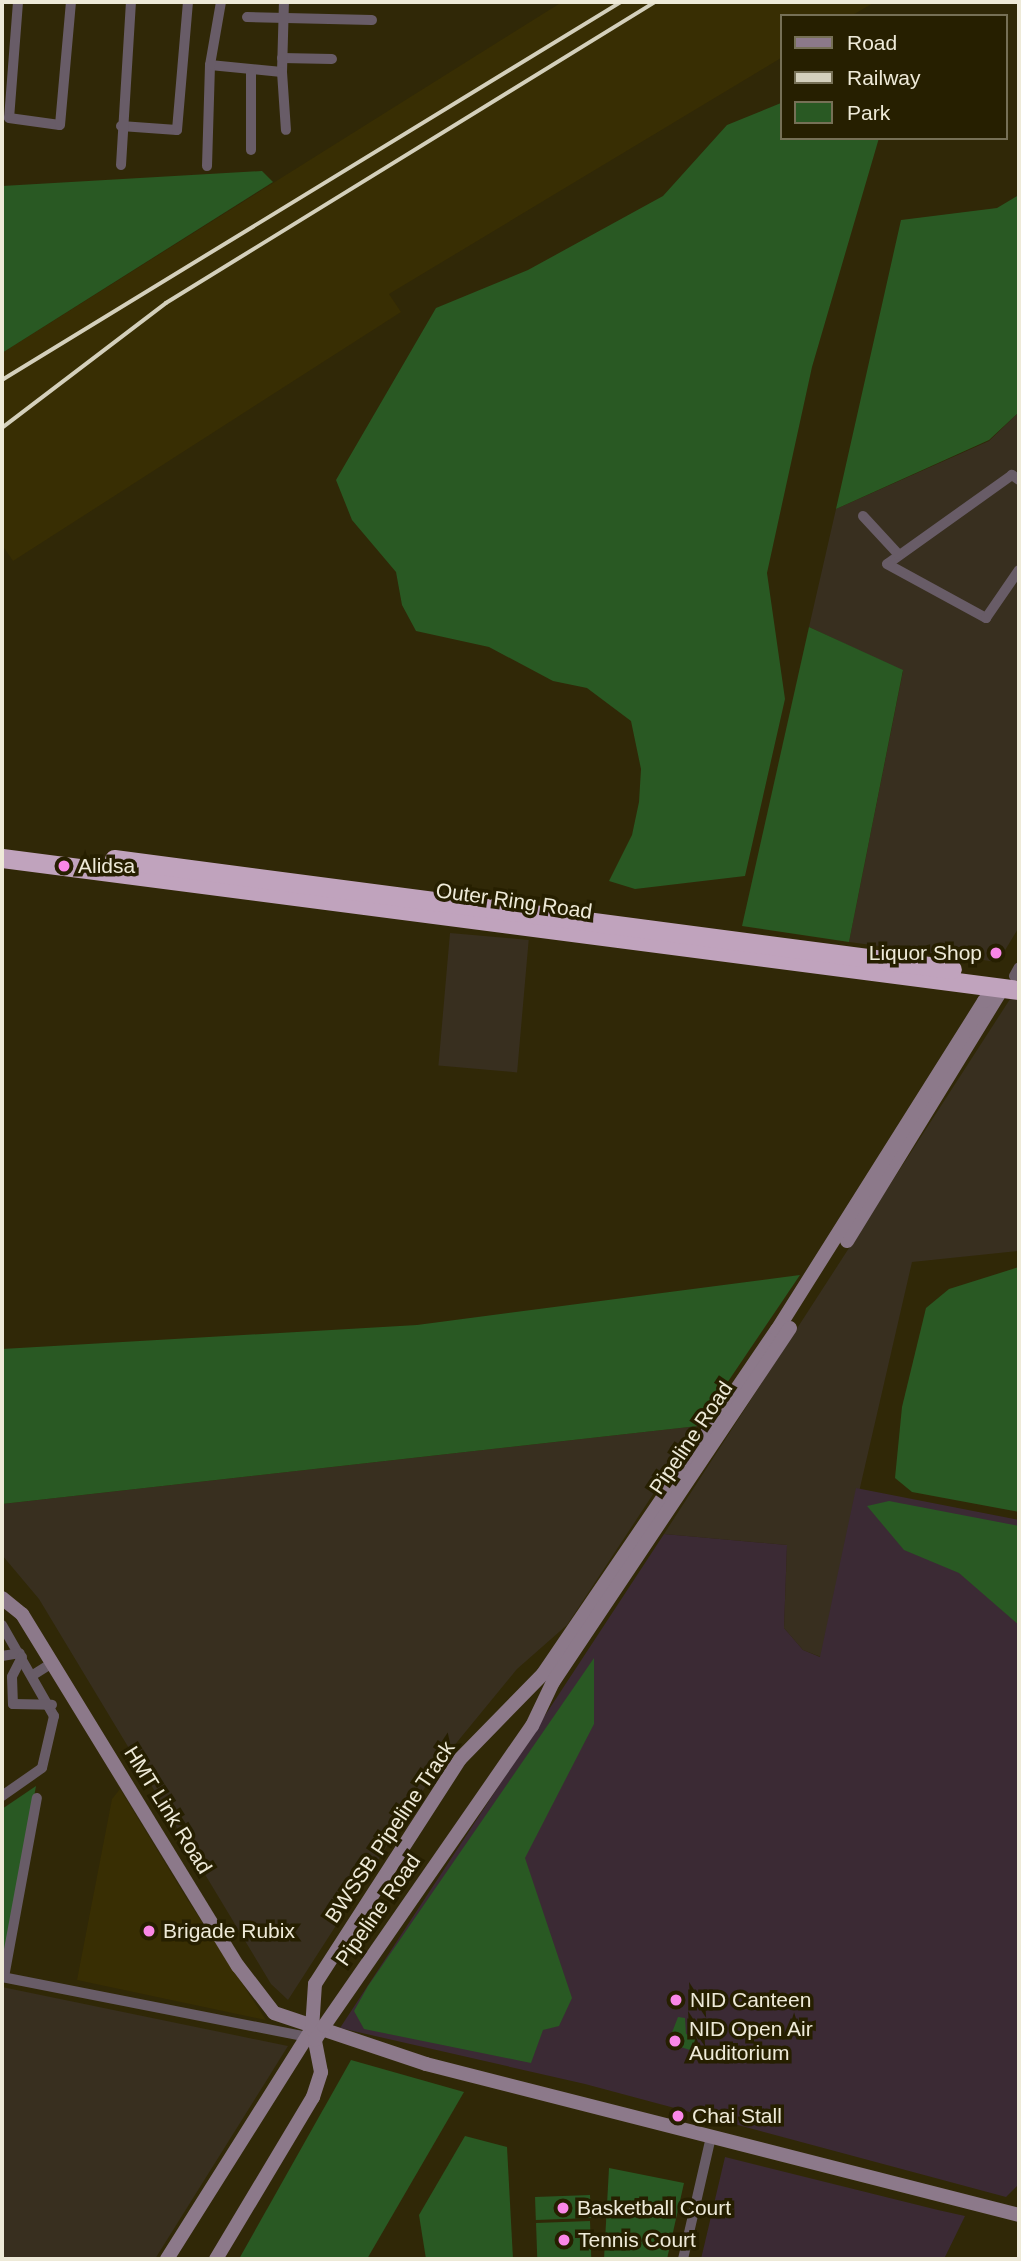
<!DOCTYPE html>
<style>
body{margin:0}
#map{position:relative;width:1021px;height:2261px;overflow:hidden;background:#302807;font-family:Helvetica,sans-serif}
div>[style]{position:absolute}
.built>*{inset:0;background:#382e03}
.industrial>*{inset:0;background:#382f1f;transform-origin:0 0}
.education>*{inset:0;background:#3b2a34}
.green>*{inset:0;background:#295923;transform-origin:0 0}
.street>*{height:10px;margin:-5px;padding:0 5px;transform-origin:5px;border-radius:5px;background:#685c67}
.secondary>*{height:14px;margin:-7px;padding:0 7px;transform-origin:7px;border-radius:7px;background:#8c798a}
.highway>*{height:19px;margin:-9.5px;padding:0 9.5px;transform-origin:9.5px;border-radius:9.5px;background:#c0a3bd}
.rail>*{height:3.5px;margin:-1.75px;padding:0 1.75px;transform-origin:1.75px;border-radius:1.75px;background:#d4d0bc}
.dots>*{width:19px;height:19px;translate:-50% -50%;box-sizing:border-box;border:4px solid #261f00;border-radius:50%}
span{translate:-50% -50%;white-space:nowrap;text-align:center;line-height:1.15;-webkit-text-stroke:7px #261f00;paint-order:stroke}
.poi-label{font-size:21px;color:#eeead8}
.left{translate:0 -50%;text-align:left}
.right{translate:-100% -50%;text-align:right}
.street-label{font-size:21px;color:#eeead8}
.frame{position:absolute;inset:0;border:4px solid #eeead8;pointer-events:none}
.legend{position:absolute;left:780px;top:14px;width:228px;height:126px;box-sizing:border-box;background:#261f00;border:2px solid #767056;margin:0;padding:9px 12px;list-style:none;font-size:21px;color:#eeead8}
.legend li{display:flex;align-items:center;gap:14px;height:35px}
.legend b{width:35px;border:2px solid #767056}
</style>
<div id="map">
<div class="built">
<div style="clip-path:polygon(562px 2px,875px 2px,851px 16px,781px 16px,781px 58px,389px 294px,401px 312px,13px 561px,2px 545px,2px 353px)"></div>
<div style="clip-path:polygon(120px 1789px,187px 1899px,266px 2020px,77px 1980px,112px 1799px)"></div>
</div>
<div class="industrial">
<div style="clip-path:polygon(1019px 412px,1019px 927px,998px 962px,849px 942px,903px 671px,809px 627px,836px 509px,989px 441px)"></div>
<div style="left:450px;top:933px;width:79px;height:133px;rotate:5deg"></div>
<div style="clip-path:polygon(1012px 996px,1019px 997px,1019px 1251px,912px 1262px,821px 1657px,803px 1650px,784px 1628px,787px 1545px,664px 1534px)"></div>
<div style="clip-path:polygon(698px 1426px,567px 1625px,517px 1669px,444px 1758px,288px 2000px,271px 1984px,39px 1599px,2px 1555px,2px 1504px)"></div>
<div style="clip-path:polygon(2px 1987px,288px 2046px,155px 2259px,2px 2259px)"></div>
</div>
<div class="education">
<div style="clip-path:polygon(856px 1488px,1019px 1520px,1019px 2184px,1006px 2197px,585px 2084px,340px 2028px,664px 1534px,787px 1545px,784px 1628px,803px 1650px,820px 1657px)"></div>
<div style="clip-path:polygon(725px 2157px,938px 2210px,965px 2216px,944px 2259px,701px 2259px)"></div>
</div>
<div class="green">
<div style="clip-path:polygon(781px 103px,781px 138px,879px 138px,812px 367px,767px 573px,785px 699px,745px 876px,635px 889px,609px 881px,632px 835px,639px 802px,641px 769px,631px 721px,587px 688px,553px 681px,489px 647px,416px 631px,402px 605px,396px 572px,352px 520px,336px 480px,436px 308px,528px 270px,663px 196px,727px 125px)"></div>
<div style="clip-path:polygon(262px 171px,273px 182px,2px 353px,2px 186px)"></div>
<div style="clip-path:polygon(1019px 195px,1019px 412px,989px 440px,836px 509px,901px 220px,997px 208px)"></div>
<div style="clip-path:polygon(809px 627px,903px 670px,849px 942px,742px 926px)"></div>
<div style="clip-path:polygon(1019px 1267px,1019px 1512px,912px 1492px,895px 1478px,902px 1407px,926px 1308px,949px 1289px)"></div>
<div style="clip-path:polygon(800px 1275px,698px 1426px,2px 1504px,2px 1349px,417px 1325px)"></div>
<div style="clip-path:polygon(889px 1501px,1019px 1526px,1019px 1625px,959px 1573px,904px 1550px,867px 1506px)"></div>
<div style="clip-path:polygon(594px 1658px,594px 1724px,525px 1858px,572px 1998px,559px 2026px,543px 2030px,531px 2063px,364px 2029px,354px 2011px,368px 1986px)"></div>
<div style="clip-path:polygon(36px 1786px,2px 1967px,2px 1809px)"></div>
<div style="clip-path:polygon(678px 2017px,685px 2018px,686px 2034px,697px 2038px,690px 2050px,668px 2043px)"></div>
<div style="clip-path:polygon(351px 2060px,464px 2092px,367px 2259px,239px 2259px)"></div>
<div style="clip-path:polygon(465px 2136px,507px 2147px,513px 2259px,426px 2259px,419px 2215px)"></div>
<div style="clip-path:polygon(609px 2168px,684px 2183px,667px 2259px,604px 2259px)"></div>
<div style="left:590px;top:2195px;width:23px;height:55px;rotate:88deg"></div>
<div style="left:590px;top:2221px;width:36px;height:54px;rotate:88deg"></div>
</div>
<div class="street">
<div style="left:18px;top:2px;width:116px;rotate:94.4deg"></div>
<div style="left:9px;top:118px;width:51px;rotate:7.8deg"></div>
<div style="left:60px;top:125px;width:123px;rotate:-84.9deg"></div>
<div style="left:247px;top:17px;width:125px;rotate:1.4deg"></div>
<div style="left:282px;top:58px;width:50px;rotate:1.1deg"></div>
<div style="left:210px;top:65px;width:72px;rotate:5.6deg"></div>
<div style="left:282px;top:72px;width:70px;rotate:-88.4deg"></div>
<div style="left:282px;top:72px;width:58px;rotate:86.1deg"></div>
<div style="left:121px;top:126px;width:56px;rotate:4.1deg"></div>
<div style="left:177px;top:130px;width:128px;rotate:-85.1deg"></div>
<div style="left:251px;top:150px;width:79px;rotate:-90deg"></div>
<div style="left:121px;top:165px;width:163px;rotate:-86.5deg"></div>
<div style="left:207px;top:166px;width:101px;rotate:-88.3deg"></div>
<div style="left:210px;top:65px;width:64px;rotate:-80.1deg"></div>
<div style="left:1019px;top:480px;width:9px;rotate:-144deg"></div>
<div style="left:1012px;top:475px;width:153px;rotate:144.5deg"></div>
<div style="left:887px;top:564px;width:113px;rotate:28.6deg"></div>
<div style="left:986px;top:618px;width:58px;rotate:-55.5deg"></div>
<div style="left:863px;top:516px;width:53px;rotate:47.3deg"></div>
<div style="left:1014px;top:976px;width:10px;rotate:-61deg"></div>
<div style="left:2px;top:1625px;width:105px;rotate:60.3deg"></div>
<div style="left:54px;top:1716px;width:53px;rotate:103deg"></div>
<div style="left:42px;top:1768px;width:49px;rotate:145deg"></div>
<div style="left:2px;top:1656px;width:18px;rotate:-9deg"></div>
<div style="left:22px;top:1657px;width:22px;rotate:117deg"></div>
<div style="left:12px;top:1677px;width:27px;rotate:88deg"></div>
<div style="left:13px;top:1704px;width:39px;rotate:1deg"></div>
<div style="left:33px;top:1675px;width:22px;rotate:-32deg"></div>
<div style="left:2px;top:1977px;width:311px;rotate:11.1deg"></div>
<div style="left:4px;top:1977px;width:182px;rotate:-79.6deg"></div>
<div style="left:683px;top:2259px;width:125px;rotate:-77.1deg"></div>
</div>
<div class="secondary">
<div style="left:847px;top:1241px;width:296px;rotate:-58.4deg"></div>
<div style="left:2px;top:1598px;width:26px;rotate:39deg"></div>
<div style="left:22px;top:1614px;width:413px;rotate:58.5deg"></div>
<div style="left:238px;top:1966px;width:59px;rotate:52.5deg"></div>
<div style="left:274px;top:2013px;width:160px;rotate:18.5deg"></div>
<div style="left:426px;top:2064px;width:612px;rotate:14.29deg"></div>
<div style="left:167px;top:2259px;width:272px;rotate:-57.8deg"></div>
<div style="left:312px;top:2029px;width:45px;rotate:-86.2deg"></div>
<div style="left:315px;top:1984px;width:268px;rotate:-57.2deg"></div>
<div style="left:460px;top:1759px;width:119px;rotate:-45.7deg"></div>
<div style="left:543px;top:1674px;width:416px;rotate:-55.8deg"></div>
<div style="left:777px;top:1330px;width:389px;rotate:-57.8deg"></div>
<div style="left:984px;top:1001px;width:22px;rotate:-34deg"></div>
<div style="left:216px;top:2259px;width:189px;rotate:-59.1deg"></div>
<div style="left:313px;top:2097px;width:26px;rotate:-72deg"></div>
<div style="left:321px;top:2072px;width:33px;rotate:-101deg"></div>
<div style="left:315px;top:2040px;width:17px;rotate:-57deg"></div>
<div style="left:324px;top:2026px;width:365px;rotate:-55.3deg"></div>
<div style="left:532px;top:1726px;width:49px;rotate:-64.5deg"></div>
<div style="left:553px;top:1682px;width:426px;rotate:-56.2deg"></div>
</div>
<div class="highway">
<div style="left:2px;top:858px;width:1026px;rotate:7.4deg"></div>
<div style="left:114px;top:859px;width:845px;rotate:7.48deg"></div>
</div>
<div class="rail">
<div style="left:2px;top:380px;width:725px;rotate:-31.41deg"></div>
<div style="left:2px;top:428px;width:206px;rotate:-37.3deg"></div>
<div style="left:166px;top:303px;width:574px;rotate:-31.61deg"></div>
</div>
<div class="dots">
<div style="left:64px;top:866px;background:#fa87e7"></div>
<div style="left:996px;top:953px;background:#fa87e7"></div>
<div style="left:149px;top:1931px;background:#fa87e7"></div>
<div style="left:676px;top:2000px;background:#fa87e7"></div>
<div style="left:675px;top:2041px;background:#fa87e7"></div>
<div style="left:678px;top:2116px;background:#fa87e7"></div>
<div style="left:563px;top:2208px;background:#fa87e7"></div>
<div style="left:564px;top:2240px;background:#fa87e7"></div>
</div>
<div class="poi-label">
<span class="left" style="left:78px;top:866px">Alidsa</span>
<span class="right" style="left:982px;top:953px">Liquor Shop</span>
<span class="left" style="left:163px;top:1931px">Brigade Rubix</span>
<span class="left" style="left:690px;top:2000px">NID Canteen</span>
<span class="left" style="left:689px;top:2041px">NID Open Air<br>Auditorium</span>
<span class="left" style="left:692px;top:2116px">Chai Stall</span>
<span class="left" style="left:577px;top:2208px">Basketball Court</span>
<span class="left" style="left:578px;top:2240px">Tennis Court</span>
</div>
<div class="street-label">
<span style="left:514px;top:901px;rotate:8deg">Outer Ring Road</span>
<span style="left:691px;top:1438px;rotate:-56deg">Pipeline Road</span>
<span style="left:168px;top:1810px;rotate:58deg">HMT Link Road</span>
<span style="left:390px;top:1832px;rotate:-56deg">BWSSB Pipeline Track</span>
<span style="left:378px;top:1910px;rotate:-55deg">Pipeline Road</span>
</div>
<div class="frame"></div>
<ul class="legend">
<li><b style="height:9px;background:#8c798a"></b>Road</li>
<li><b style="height:9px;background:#d4d0bc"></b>Railway</li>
<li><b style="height:19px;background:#295923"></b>Park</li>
</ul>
</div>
